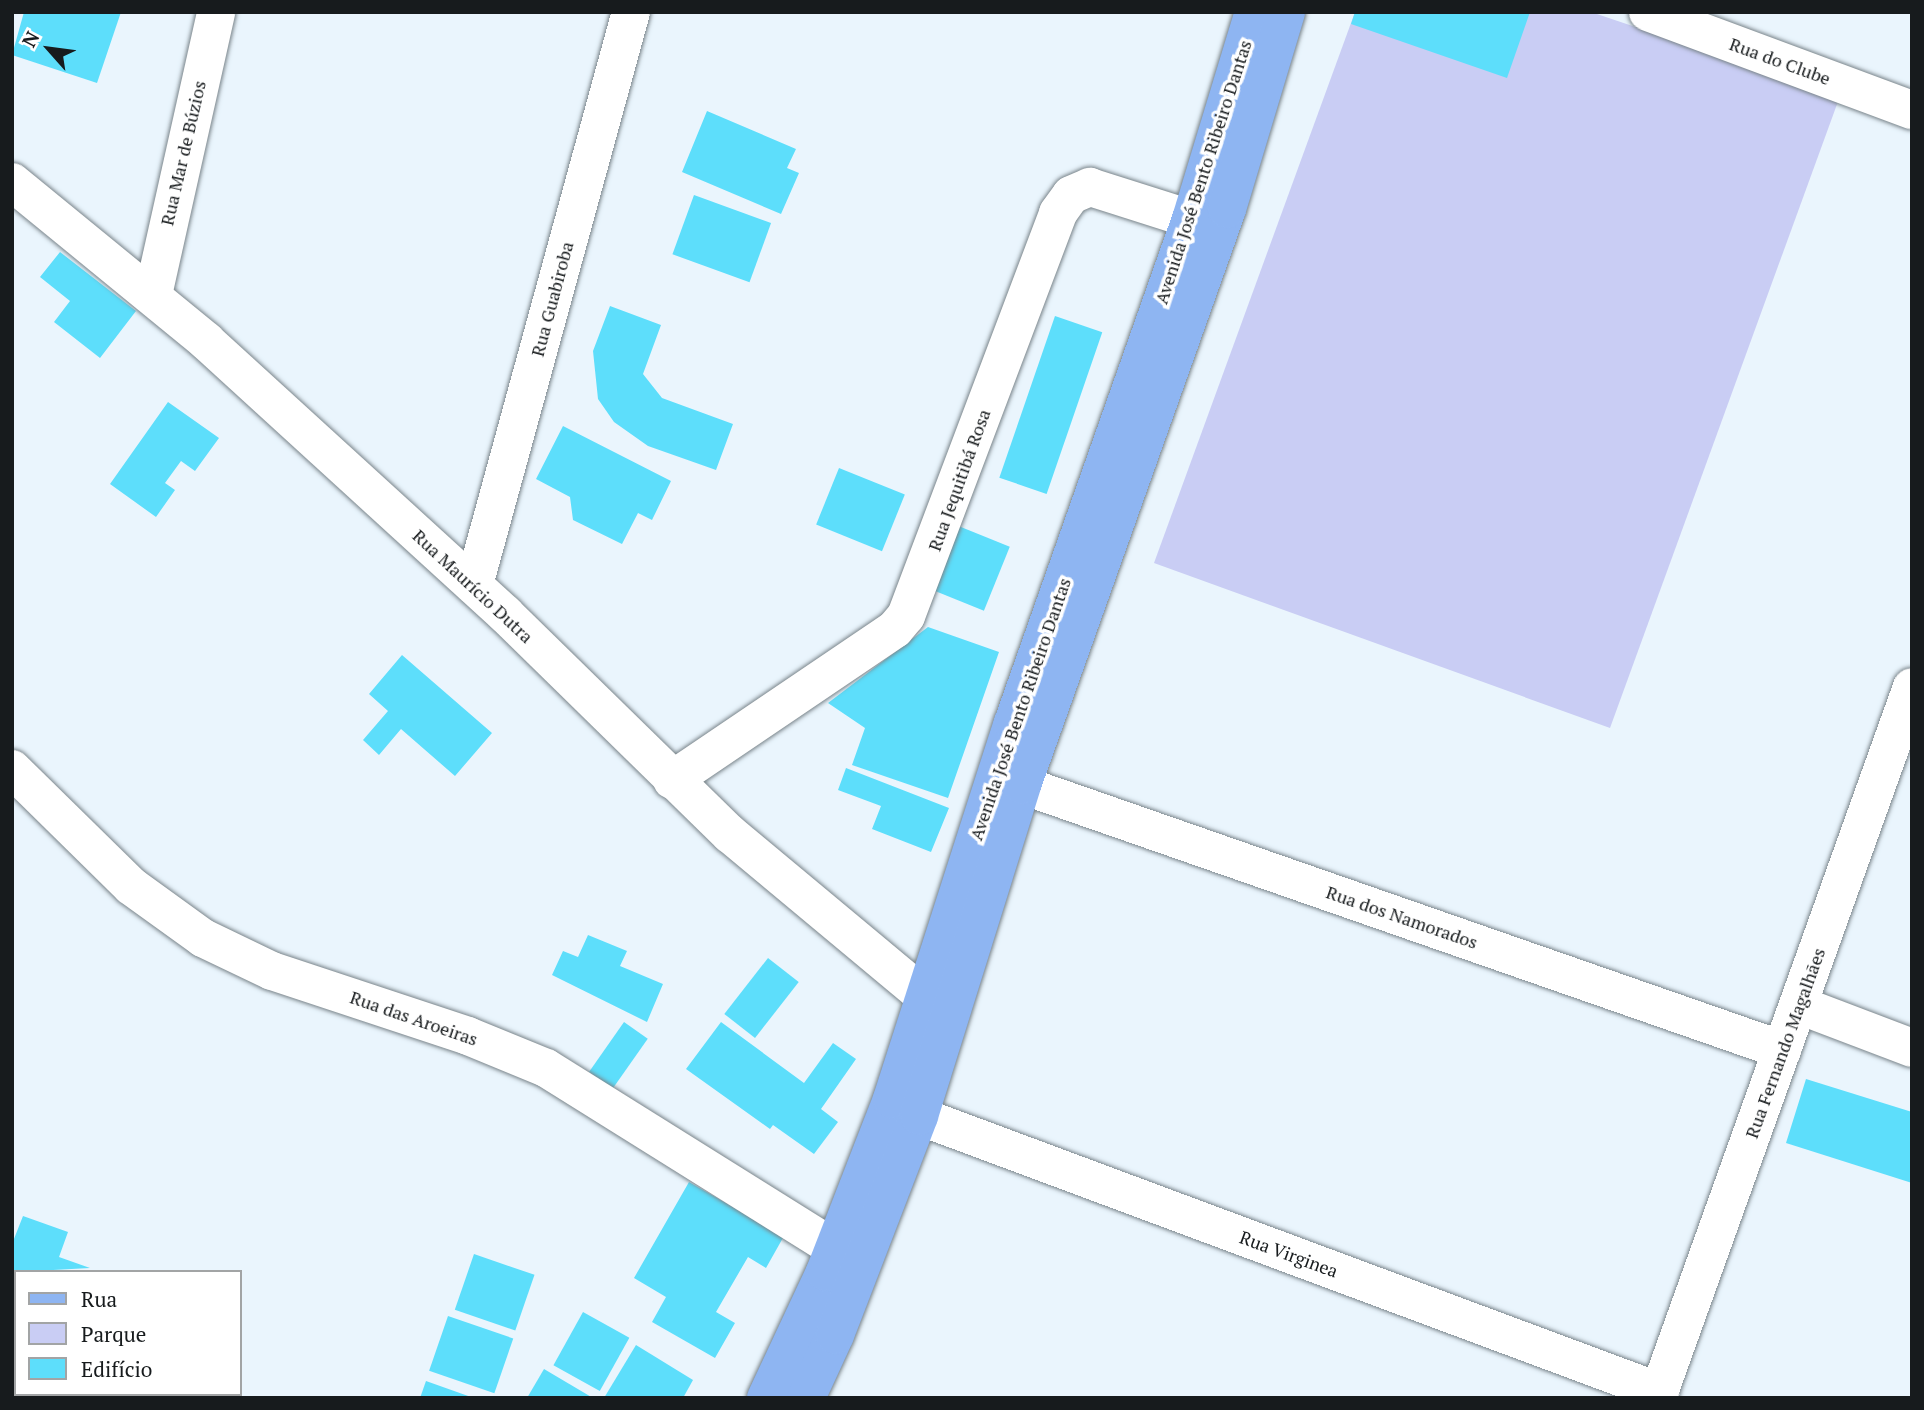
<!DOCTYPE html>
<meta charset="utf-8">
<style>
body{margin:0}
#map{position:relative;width:1924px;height:1410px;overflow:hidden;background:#eaf5fd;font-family:"PT Serif",serif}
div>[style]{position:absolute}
.green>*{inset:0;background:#c9cdf4}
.building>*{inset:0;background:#5ddefb;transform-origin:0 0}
.roads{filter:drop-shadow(0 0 2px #79848a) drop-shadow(0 0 2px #79848a)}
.minor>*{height:38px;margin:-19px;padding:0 19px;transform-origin:19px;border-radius:19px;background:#fff}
.primary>*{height:38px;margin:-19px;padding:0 19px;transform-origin:19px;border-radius:19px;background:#8eb5f2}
span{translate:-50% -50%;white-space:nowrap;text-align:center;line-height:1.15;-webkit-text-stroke:7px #fff;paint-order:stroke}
.street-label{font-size:18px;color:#171b1d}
.frame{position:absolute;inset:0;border:14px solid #171b1d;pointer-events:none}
.legend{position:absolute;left:14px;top:1270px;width:228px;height:126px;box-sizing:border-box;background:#fff;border:2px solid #a2a4a5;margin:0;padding:9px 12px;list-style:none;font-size:21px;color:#171b1d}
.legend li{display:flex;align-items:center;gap:14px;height:35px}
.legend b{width:35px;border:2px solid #a2a4a5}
.north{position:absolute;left:14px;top:14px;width:70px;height:70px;-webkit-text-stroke:5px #fff;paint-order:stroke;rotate:298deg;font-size:19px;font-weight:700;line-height:28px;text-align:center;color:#171b1d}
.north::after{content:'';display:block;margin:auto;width:24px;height:32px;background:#171b1d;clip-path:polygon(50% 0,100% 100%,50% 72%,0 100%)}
</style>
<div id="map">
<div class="green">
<div style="clip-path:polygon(1355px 12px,1591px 12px,1840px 96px,1610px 728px,1154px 563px)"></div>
</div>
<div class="building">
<div style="clip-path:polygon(24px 12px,121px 12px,97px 83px,12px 55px)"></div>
<div style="clip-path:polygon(1355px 12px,1530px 12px,1507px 78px,1351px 24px)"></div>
<div style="clip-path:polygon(707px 111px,796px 149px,787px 168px,799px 173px,781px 214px,682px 172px)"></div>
<div style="left:694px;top:195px;width:82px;height:63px;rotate:20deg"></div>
<div style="clip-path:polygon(60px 252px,136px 311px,100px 358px,54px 322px,70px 301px,40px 277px)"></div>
<div style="clip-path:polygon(610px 306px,661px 325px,643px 374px,662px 398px,733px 424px,716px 470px,648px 446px,614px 422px,598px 399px,593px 351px)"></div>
<div style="left:1055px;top:316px;width:50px;height:171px;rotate:19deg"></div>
<div style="clip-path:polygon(168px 402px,219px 438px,195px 471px,181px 461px,165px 483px,175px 490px,156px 517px,110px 484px)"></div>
<div style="clip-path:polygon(563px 426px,671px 481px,652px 520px,638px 513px,622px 544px,573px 520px,570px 497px,536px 479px)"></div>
<div style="left:839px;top:468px;width:71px;height:61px;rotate:22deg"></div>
<div style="left:956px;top:525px;width:58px;height:69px;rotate:22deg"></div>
<div style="clip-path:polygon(928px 627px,999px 652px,948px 798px,852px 765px,865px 728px,828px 703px)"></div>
<div style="clip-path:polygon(402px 655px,492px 733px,455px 776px,401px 729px,379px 755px,363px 740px,388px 711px,369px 694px)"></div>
<div style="clip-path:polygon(846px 768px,949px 808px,931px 852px,872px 829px,881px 806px,838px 790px)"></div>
<div style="clip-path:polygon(588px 935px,627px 951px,620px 966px,663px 984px,647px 1022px,552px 975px,563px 951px,578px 957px)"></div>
<div style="left:768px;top:958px;width:39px;height:71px;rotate:38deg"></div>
<div style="left:624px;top:1022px;width:29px;height:61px;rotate:35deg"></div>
<div style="clip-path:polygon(721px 1022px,804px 1083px,833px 1043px,856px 1059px,821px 1109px,838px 1122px,814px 1154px,773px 1125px,770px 1129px,686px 1069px)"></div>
<div style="clip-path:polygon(1806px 1079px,1912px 1112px,1912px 1183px,1786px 1143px)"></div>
<div style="clip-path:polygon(689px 1182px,784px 1236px,766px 1268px,748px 1257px,716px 1312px,735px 1323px,715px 1358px,652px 1322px,666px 1297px,634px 1278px)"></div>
<div style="clip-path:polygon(23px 1216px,68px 1232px,59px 1257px,90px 1268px,16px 1272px,16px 1318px,12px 1244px)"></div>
<div style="left:474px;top:1254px;width:64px;height:59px;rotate:19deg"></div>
<div style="left:583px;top:1312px;width:53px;height:61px;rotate:29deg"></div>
<div style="left:448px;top:1316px;width:69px;height:58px;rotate:19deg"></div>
<div style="clip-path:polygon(636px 1345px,693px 1380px,683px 1398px,604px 1398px)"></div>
<div style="clip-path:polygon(544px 1369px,593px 1398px,527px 1398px)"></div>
<div style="clip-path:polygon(426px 1381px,471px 1397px,471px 1398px,420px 1398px)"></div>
</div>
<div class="roads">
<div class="minor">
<div style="left:1648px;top:12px;width:282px;rotate:20.4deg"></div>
<div style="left:12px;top:182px;width:251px;rotate:39.3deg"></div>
<div style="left:206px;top:341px;width:405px;rotate:42.4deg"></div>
<div style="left:505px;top:614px;width:315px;rotate:44.4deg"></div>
<div style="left:730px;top:834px;width:256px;rotate:39.8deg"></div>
<div style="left:153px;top:295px;width:290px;rotate:-77.4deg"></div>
<div style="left:474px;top:585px;width:594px;rotate:-74.68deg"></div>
<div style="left:12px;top:769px;width:167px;rotate:44.5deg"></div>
<div style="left:131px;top:886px;width:89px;rotate:35.8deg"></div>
<div style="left:203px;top:938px;width:76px;rotate:25.6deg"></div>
<div style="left:272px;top:971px;width:206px;rotate:18.3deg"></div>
<div style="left:468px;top:1036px;width:84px;rotate:22.3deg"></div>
<div style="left:546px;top:1068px;width:340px;rotate:32deg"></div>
<div style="left:672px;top:780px;width:269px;rotate:-34.1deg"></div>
<div style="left:895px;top:629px;width:17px;rotate:-50deg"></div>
<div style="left:906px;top:616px;width:431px;rotate:-69.3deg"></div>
<div style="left:1058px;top:213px;width:22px;rotate:-54deg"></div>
<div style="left:1071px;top:195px;width:21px;rotate:-23deg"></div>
<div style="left:1090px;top:187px;width:106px;rotate:17.6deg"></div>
<div style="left:1022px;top:785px;width:805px;rotate:19.22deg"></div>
<div style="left:1799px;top:1005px;width:121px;rotate:20.8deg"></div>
<div style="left:919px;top:1116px;width:791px;rotate:20.43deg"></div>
<div style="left:1657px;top:1398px;width:755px;rotate:-70.27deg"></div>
</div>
<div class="primary">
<div style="left:766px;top:1398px;width:139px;rotate:-64.9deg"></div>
<div style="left:825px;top:1272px;width:186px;rotate:-68.8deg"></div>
<div style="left:892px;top:1099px;width:395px;rotate:-72.2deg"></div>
<div style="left:1013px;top:723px;width:535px;rotate:-70.55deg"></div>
<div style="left:1191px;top:219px;width:216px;rotate:-73.1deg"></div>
<div style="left:806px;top:1398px;width:69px;rotate:-65.3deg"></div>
<div style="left:835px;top:1335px;width:235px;rotate:-69deg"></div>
<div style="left:919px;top:1116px;width:347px;rotate:-72.7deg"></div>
<div style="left:1022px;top:785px;width:611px;rotate:-70.41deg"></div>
<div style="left:1227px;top:209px;width:206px;rotate:-73.3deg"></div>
</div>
</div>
<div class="street-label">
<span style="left:1780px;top:61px;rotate:20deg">Rua do Clube</span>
<span style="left:183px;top:153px;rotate:-77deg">Rua Mar de Búzios</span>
<span style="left:1203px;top:172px;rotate:-72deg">Avenida José Bento Ribeiro Dantas</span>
<span style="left:552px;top:299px;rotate:-75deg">Rua Guabiroba</span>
<span style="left:959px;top:480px;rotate:-70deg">Rua Jequitibá Rosa</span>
<span style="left:473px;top:586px;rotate:43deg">Rua Maurício Dutra</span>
<span style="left:1020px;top:709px;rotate:-71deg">Avenida José Bento Ribeiro Dantas</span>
<span style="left:1402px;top:917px;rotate:19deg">Rua dos Namorados</span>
<span style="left:414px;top:1018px;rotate:19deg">Rua das Aroeiras</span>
<span style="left:1785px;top:1043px;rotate:-70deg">Rua Fernando Magalhães</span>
<span style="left:1289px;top:1254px;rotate:20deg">Rua Virginea</span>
</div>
<div class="frame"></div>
<ul class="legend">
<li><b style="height:9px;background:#8eb5f2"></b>Rua</li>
<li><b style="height:19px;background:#c9cdf4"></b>Parque</li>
<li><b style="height:19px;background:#5ddefb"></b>Edifício</li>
</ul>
<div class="north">N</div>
</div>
